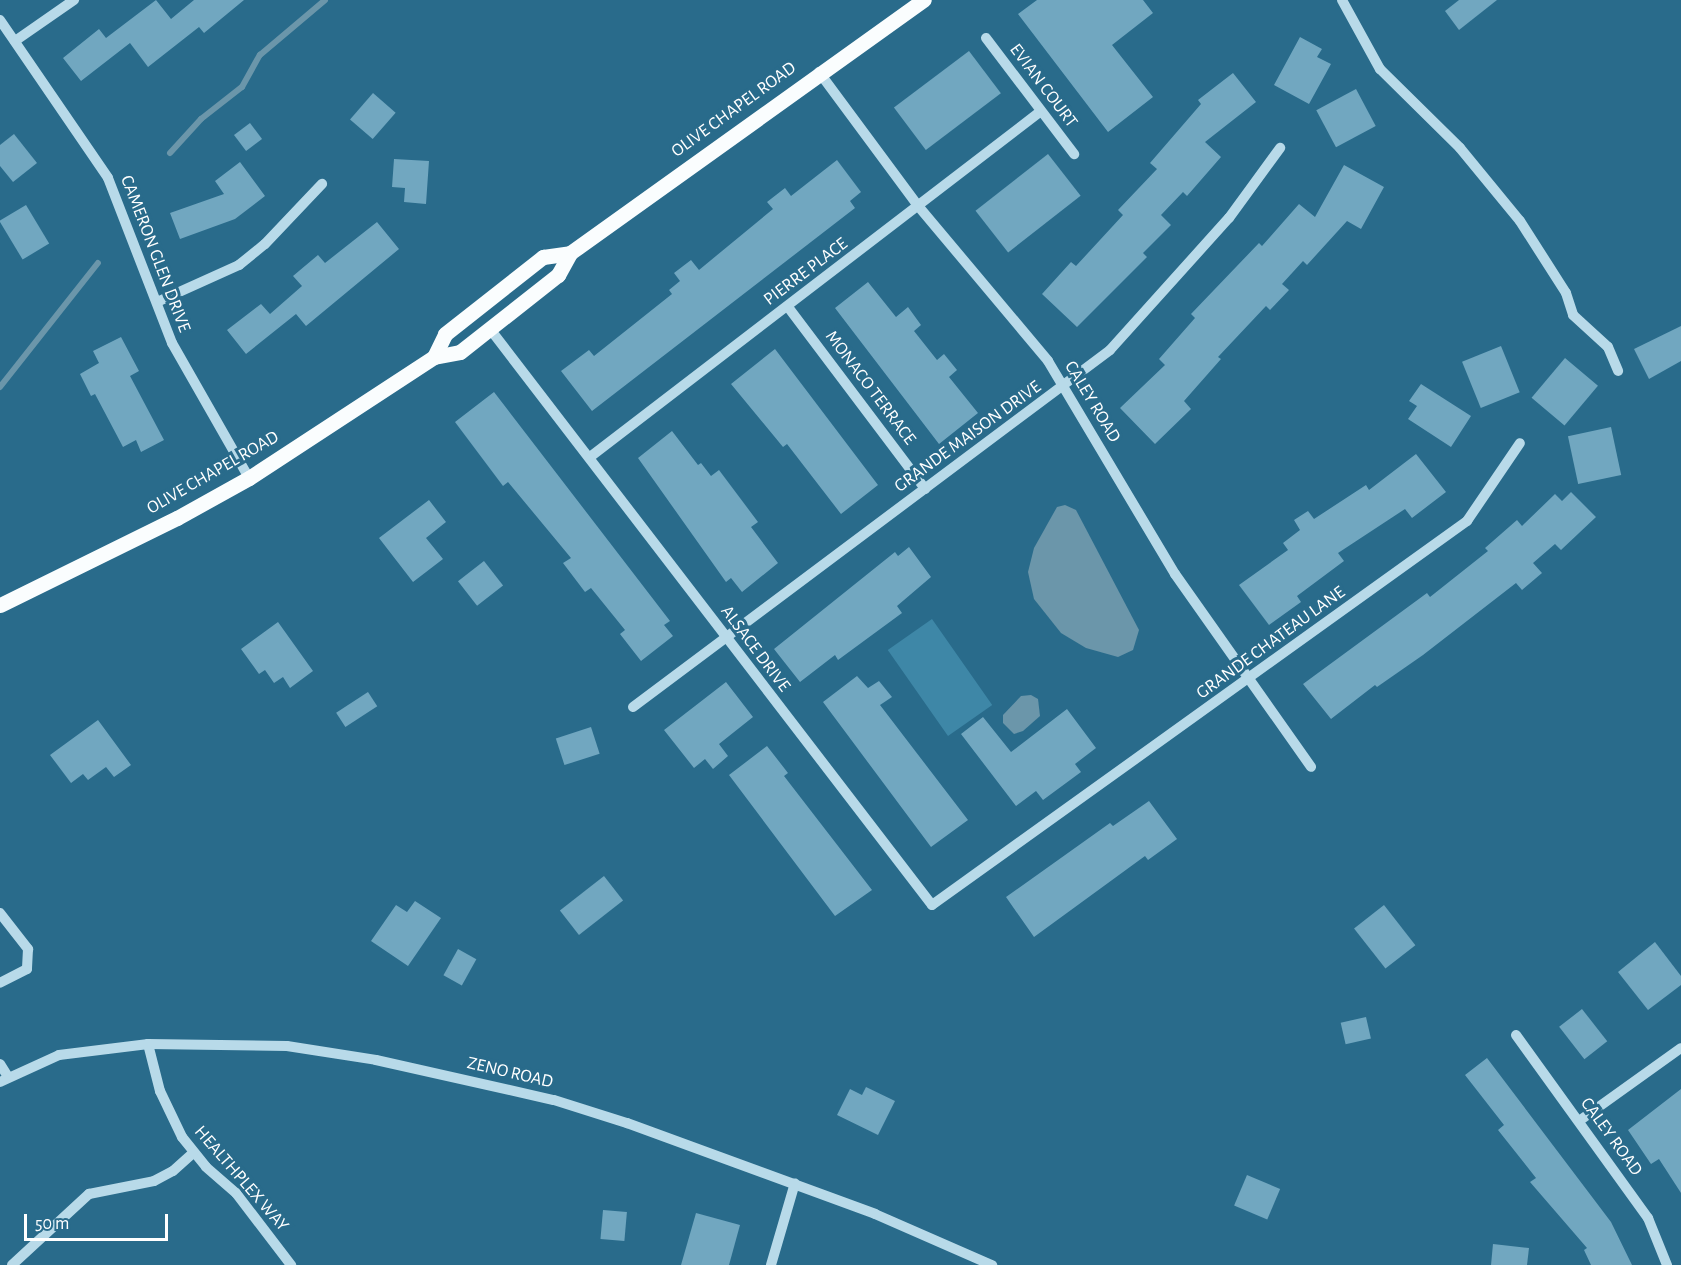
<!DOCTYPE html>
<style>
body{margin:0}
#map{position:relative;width:1681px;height:1265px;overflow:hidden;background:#296b8b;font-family:"Alegreya Sans",sans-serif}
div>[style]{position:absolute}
.green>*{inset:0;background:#3e87a7;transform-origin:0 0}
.water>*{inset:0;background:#6b96aa}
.stream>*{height:6px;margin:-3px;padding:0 3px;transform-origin:3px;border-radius:3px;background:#6b96aa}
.building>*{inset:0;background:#71a7c0;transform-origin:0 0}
.minor>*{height:10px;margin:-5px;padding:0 5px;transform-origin:5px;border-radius:5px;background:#b8dae9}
.major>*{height:15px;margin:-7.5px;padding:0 7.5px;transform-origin:7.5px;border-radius:7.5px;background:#fafdfe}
span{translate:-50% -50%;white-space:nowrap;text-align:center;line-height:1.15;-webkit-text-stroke:6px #296b8b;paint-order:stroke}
.street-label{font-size:18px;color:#fff}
.scale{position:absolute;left:24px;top:1214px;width:144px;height:27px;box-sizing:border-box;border:3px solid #fff;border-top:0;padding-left:8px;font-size:18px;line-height:21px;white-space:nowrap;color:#fff;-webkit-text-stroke:4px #296b8b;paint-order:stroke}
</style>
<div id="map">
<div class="green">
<div style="left:932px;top:619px;width:105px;height:54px;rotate:55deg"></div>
</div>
<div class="water">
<div style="clip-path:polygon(1065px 505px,1076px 510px,1139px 630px,1133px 650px,1118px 657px,1086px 648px,1061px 633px,1034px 599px,1028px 572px,1034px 548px,1057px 507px)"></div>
<div style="clip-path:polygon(1031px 695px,1038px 699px,1040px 716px,1023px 731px,1014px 734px,1003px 723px,1003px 715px,1021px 696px)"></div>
</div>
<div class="stream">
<div style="left:170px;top:153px;width:46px;rotate:-47.6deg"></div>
<div style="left:201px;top:119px;width:52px;rotate:-38deg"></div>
<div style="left:242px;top:87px;width:37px;rotate:-61deg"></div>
<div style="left:260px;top:55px;width:85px;rotate:-40.2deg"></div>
<div style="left:0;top:387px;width:158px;rotate:-51.7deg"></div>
</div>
<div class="building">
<div style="clip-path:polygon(156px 0,171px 19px,194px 0,244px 0,204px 33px,199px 27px,148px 67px,130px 43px,81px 81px,63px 58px,99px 29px,106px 38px)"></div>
<div style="clip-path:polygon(1037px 0,1143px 0,1153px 13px,1112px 45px,1153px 97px,1108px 132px,1018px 14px)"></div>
<div style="clip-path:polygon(1459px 0,1497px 0,1459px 30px,1445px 11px)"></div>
<div style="clip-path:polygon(1300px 37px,1322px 49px,1317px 57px,1331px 64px,1309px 104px,1274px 85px)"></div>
<div style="left:969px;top:51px;width:53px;height:94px;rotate:53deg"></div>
<div style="clip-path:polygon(1233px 73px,1256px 102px,1205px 142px,1221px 157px,1187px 196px,1183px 192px,1161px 215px,1171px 225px,1143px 253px,1147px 257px,1077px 327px,1042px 294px,1071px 262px,1076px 266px,1123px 215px,1118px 210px,1157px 169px,1150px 163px,1201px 104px,1198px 100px)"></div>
<div style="left:1356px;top:89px;width:42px;height:45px;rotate:62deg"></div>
<div style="left:373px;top:93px;width:30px;height:35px;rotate:41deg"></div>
<div style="left:250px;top:123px;width:20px;height:20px;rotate:53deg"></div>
<div style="clip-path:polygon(14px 134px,37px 163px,13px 182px,0 166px,0 145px)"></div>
<div style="left:1048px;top:154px;width:53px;height:92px;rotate:52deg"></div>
<div style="clip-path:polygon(394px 159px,429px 161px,426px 204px,404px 202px,405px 188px,392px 187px)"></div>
<div style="clip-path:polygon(837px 160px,861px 192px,850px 201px,855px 208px,592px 411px,561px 371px,589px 350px,594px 356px,672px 294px,669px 290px,680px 281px,674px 273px,691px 260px,699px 270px,773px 209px,767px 202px,785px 188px,791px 196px)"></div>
<div style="clip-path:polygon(240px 162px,265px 196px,235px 219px,180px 239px,170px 213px,224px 194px,215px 181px)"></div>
<div style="clip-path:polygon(1344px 165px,1384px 187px,1361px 229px,1347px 221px,1307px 265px,1303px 261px,1282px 284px,1289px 290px,1270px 310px,1266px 306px,1218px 357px,1221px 359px,1184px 401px,1191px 409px,1155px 444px,1120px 408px,1165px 365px,1159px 359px,1195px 318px,1191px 314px,1259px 243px,1262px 246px,1299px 204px,1315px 217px)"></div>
<div style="left:26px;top:205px;width:45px;height:31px;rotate:59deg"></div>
<div style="clip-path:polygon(377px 222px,399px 249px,306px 326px,296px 314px,246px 354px,227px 330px,261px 304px,270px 314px,302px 286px,293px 276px,318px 255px,325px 263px)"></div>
<div style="clip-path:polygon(868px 282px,896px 317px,908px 307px,921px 325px,914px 331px,937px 360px,944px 354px,957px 370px,949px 377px,978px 413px,939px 444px,835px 308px)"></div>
<div style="clip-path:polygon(1681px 326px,1681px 361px,1649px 379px,1634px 349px)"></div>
<div style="clip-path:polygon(121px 337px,139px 371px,130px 376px,164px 440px,141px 452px,136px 440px,123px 447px,95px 394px,91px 396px,80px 374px,99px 363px,93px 351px)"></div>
<div style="left:1501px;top:346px;width:50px;height:42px;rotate:68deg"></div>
<div style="clip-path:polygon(775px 349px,878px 485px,841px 514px,787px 444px,783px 447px,731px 384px)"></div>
<div style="left:1565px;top:358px;width:43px;height:52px;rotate:40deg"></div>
<div style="clip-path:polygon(1421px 384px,1471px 416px,1451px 447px,1408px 419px,1417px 406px,1409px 401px)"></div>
<div style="clip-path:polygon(494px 392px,670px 621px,664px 625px,673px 636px,641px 661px,620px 634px,625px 630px,591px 588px,585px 592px,563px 563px,571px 558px,508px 482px,503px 486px,455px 422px)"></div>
<div style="left:1611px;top:427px;width:49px;height:44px;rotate:78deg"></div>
<div style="clip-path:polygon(672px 431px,698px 465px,701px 463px,711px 476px,719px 470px,758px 522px,751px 527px,778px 563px,742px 592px,731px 578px,726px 582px,638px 458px)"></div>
<div style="clip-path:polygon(1416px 454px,1446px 492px,1412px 518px,1405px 509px,1338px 553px,1344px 561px,1297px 596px,1301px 602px,1269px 625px,1239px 585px,1288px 550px,1283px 543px,1300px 530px,1294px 520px,1308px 511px,1314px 519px,1366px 485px,1369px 490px)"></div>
<div style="clip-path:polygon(1571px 492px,1596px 517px,1561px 550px,1555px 544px,1533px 563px,1542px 573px,1522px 590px,1516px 583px,1423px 655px,1377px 687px,1375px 685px,1331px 719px,1303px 684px,1427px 593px,1430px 597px,1488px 551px,1485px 548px,1517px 520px,1522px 526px,1555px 494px,1562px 501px)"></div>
<div style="clip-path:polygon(429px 500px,446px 522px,426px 538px,443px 559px,413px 582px,379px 538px)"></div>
<div style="clip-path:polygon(909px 547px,931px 577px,897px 606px,902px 613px,838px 660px,835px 655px,800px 682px,774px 649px,895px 552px,898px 556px)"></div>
<div style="left:484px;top:561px;width:31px;height:33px;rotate:52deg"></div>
<div style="clip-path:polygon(278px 622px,313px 671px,290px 688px,283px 677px,274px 683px,265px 670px,259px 674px,241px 649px)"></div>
<div style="clip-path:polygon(857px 676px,868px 688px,879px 681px,892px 697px,880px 705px,968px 820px,931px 847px,823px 702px)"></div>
<div style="clip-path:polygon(726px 682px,753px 717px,719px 744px,728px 756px,713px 769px,705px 759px,694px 768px,664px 730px)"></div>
<div style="left:368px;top:692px;width:17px;height:38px;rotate:57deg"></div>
<div style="clip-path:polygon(1067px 709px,1096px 748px,1075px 764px,1081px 772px,1043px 800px,1036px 791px,1016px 806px,961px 734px,983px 717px,1011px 752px)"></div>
<div style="clip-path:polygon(98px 720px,131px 765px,114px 777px,106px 767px,88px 780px,83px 774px,71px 783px,50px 755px)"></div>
<div style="left:591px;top:727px;width:28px;height:37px;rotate:72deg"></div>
<div style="clip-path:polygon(767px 746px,788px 773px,784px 776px,872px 890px,835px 916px,729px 775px)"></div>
<div style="clip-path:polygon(1149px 801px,1177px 839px,1148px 860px,1145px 856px,1034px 937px,1006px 897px,1110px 823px,1113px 826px)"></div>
<div style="left:604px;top:876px;width:31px;height:56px;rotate:52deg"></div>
<div style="clip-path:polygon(415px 901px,441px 918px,408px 966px,371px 941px,396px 905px,407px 912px)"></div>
<div style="left:1384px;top:905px;width:51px;height:38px;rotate:52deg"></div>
<div style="clip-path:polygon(1655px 942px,1681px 976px,1681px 985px,1648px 1010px,1618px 972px)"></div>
<div style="left:458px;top:949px;width:21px;height:30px;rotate:29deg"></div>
<div style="left:1582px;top:1009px;width:41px;height:29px;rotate:52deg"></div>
<div style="left:1366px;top:1017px;width:22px;height:26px;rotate:77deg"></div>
<div style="clip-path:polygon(1487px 1058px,1611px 1222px,1632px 1265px,1591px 1265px,1584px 1250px,1587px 1248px,1530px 1182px,1536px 1178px,1498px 1130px,1504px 1125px,1465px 1075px)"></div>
<div style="clip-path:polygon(866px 1087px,895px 1101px,878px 1135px,837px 1115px,850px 1089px,862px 1095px)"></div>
<div style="clip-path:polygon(1681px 1089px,1681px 1193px,1659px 1159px,1651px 1164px,1628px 1130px)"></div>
<div style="left:1247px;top:1175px;width:36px;height:33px;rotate:23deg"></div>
<div style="left:603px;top:1210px;width:24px;height:29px;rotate:5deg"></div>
<div style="clip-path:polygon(696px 1213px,740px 1225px,729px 1265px,681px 1265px)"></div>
<div style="clip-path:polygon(1493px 1244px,1529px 1248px,1527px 1265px,1491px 1265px)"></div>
</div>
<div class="minor">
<div style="left:1342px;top:0;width:79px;rotate:61.2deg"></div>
<div style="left:1380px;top:69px;width:112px;rotate:44.6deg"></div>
<div style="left:1460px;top:148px;width:94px;rotate:50.6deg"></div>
<div style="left:1520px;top:221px;width:85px;rotate:57.4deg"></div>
<div style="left:1566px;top:293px;width:23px;rotate:72deg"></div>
<div style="left:1573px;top:315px;width:47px;rotate:42.4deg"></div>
<div style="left:1608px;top:347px;width:26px;rotate:67deg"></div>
<div style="left:0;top:20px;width:191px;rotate:55.6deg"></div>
<div style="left:108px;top:178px;width:177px;rotate:68.8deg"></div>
<div style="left:172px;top:343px;width:155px;rotate:60.3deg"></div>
<div style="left:986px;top:38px;width:146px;rotate:52.8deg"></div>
<div style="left:15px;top:41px;width:72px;rotate:-34.8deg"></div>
<div style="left:819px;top:72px;width:168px;rotate:53.5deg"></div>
<div style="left:919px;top:207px;width:201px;rotate:50deg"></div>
<div style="left:1048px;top:361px;width:248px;rotate:59.2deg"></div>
<div style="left:1175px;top:574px;width:236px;rotate:54.8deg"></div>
<div style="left:157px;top:302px;width:90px;rotate:-24.3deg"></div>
<div style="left:239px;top:265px;width:33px;rotate:-39deg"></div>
<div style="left:265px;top:244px;width:83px;rotate:-46.5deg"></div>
<div style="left:788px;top:307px;width:228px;rotate:53deg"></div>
<div style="left:490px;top:329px;width:726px;rotate:52.5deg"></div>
<div style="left:932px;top:905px;width:659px;rotate:-35.67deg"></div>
<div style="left:1467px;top:521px;width:94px;rotate:-55.8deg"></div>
<div style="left:590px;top:457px;width:568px;rotate:-37.49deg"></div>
<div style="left:633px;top:707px;width:596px;rotate:-36.81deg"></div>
<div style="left:1110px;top:350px;width:178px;rotate:-48deg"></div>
<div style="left:1229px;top:218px;width:87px;rotate:-53.9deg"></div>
<div style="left:0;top:913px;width:46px;rotate:52.1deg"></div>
<div style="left:28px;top:949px;width:20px;rotate:93deg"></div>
<div style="left:27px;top:969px;width:30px;rotate:153deg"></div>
<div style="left:1516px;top:1035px;width:226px;rotate:54.2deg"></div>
<div style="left:1648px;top:1218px;width:51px;rotate:68deg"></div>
<div style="left:148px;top:1044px;width:49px;rotate:75.7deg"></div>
<div style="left:160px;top:1091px;width:51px;rotate:64.4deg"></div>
<div style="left:182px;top:1137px;width:38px;rotate:51deg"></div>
<div style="left:206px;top:1167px;width:40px;rotate:41deg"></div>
<div style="left:236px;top:1193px;width:91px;rotate:52.6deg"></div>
<div style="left:0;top:1064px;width:15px;rotate:58deg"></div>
<div style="left:0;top:1082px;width:65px;rotate:-24.6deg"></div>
<div style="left:59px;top:1055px;width:90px;rotate:-7deg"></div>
<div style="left:148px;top:1044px;width:139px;rotate:0.8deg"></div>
<div style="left:287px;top:1046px;width:90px;rotate:8.9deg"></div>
<div style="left:376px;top:1060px;width:182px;rotate:12.7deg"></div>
<div style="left:554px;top:1100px;width:77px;rotate:17.5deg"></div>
<div style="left:627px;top:1123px;width:264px;rotate:20.1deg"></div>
<div style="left:875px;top:1214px;width:128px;rotate:23.6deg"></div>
<div style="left:1579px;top:1121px;width:125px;rotate:-35.6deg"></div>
<div style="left:12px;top:1265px;width:105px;rotate:-42.7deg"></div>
<div style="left:89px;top:1194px;width:66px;rotate:-11.3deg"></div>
<div style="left:154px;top:1181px;width:21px;rotate:-28deg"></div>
<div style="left:173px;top:1171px;width:27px;rotate:-42deg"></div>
<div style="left:771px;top:1265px;width:85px;rotate:-73.7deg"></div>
</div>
<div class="major">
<div style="left:434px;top:357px;width:25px;rotate:-64deg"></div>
<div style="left:445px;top:334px;width:125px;rotate:-38.2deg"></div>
<div style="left:543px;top:257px;width:27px;rotate:-8deg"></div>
<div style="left:0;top:605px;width:197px;rotate:-26.2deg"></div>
<div style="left:177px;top:518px;width:82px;rotate:-29.1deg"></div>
<div style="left:249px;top:478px;width:221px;rotate:-33.2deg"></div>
<div style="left:434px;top:357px;width:26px;rotate:-11deg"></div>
<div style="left:460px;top:352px;width:125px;rotate:-38.2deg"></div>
<div style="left:558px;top:275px;width:25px;rotate:-61deg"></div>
<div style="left:570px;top:253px;width:435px;rotate:-35.6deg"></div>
</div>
<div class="street-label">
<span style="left:1043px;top:86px;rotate:53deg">EVIAN COURT</span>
<span style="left:734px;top:110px;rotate:-36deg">OLIVE CHAPEL ROAD</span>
<span style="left:155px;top:254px;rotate:69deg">CAMERON GLEN DRIVE</span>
<span style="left:806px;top:272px;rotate:-37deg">PIERRE PLACE</span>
<span style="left:870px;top:388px;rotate:53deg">MONACO TERRACE</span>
<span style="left:1092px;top:402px;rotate:59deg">CALEY ROAD</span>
<span style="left:968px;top:437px;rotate:-36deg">GRANDE MAISON DRIVE</span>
<span style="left:213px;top:473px;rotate:-30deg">OLIVE CHAPEL ROAD</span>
<span style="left:1271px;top:643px;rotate:-36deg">GRANDE CHATEAU LANE</span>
<span style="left:755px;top:649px;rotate:53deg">ALSACE DRIVE</span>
<span style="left:510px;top:1073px;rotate:13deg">ZENO ROAD</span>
<span style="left:1611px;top:1137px;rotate:54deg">CALEY ROAD</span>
<span style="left:241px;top:1179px;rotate:49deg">HEALTHPLEX WAY</span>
</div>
<div class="scale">50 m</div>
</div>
